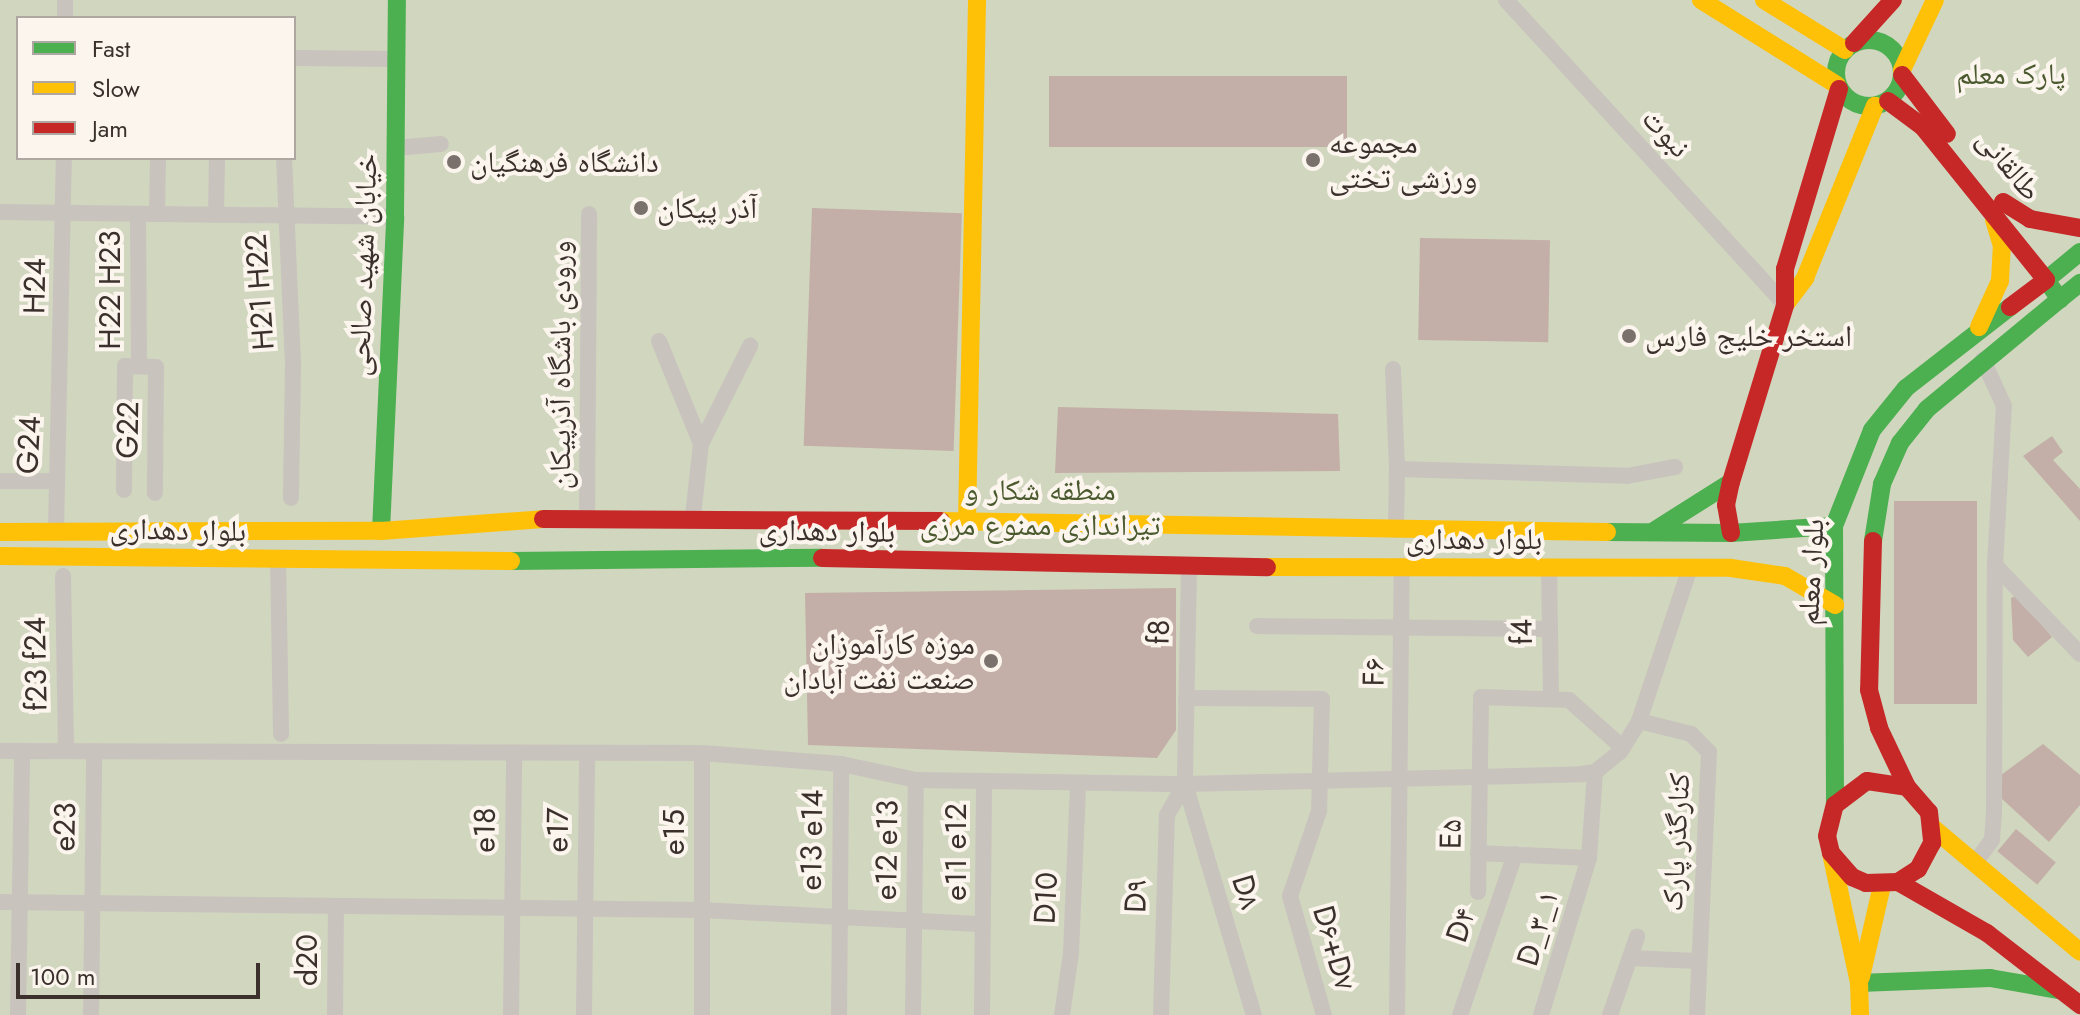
<!DOCTYPE html>
<meta charset="utf-8">
<style>
body{margin:0}
#map{position:relative;width:2080px;height:1015px;overflow:hidden;background:#f0ebe5;font-family:Jost,"Noto Naskh Arabic",sans-serif}
div>[style]{position:absolute}
.green>*{inset:0;background:#d1d6bf}
.building>*{inset:0;background:#c3afa7;transform-origin:0 0}
.street>*{height:16px;margin:-8px;padding:0 8px;transform-origin:8px;border-radius:8px;background:#c9c3be}
.fast>*{height:18px;margin:-9px;padding:0 9px;transform-origin:9px;border-radius:9px;background:#4caf50}
.fast>.ring{margin:-9px;padding:0;box-sizing:content-box;background:none;border:18px solid #4caf50;border-radius:50%}
.slow>*{height:18px;margin:-9px;padding:0 9px;transform-origin:9px;border-radius:9px;background:#ffc107}
.jam>*{height:18px;margin:-9px;padding:0 9px;transform-origin:9px;border-radius:9px;background:#c62828}
.dots>*{width:22px;height:22px;translate:-50% -50%;box-sizing:border-box;border:4px solid #fbf5ee;border-radius:50%}
span{translate:-50% -50%;white-space:nowrap;text-align:center;line-height:1.15;-webkit-text-stroke:8px #fbf5ee;paint-order:stroke}
.park-label{font-size:30px;color:#4a5a2e}
.street-label{font-size:30px;color:#3b302b}
.poi-label{font-size:30px;color:#3b302b}
.left{translate:0 -50%;text-align:left}
.right{translate:-100% -50%;text-align:right}
.legend{position:absolute;left:16px;top:16px;width:280px;height:144px;box-sizing:border-box;background:#fbf5ee;border:2px solid #aea6a0;margin:0;padding:10px 14px;list-style:none;font-size:24px;color:#3b302b}
.legend li{display:flex;align-items:center;gap:16px;height:40px}
.legend b{width:40px;border:2px solid #aea6a0}
.scale{position:absolute;left:16px;top:963px;width:244px;height:36px;box-sizing:border-box;border:4px solid #3b302b;border-top:0;padding-left:10px;font-size:24px;line-height:28px;white-space:nowrap;color:#3b302b;-webkit-text-stroke:6px #fbf5ee;paint-order:stroke}
</style>
<div id="map">
<div class="green">
<div style="clip-path:polygon(evenodd,0 0,2080px 0,2080px 1015px,0 1015px,0 0,18px 18px,294px 18px,294px 158px,18px 158px,18px 18px)"></div>
</div>
<div class="building">
<div style="left:1049px;top:76px;width:298px;height:71px"></div>
<div style="left:812px;top:208px;width:150px;height:238px;rotate:2deg"></div>
<div style="left:1420px;top:238px;width:130px;height:102px;rotate:1deg"></div>
<div style="clip-path:polygon(1058px 407px,1338px 414px,1340px 471px,1055px 473px)"></div>
<div style="clip-path:polygon(2052px 436px,2063px 452px,2053px 460px,2080px 489px,2080px 521px,2023px 456px)"></div>
<div style="left:1977px;top:501px;width:203px;height:83px;rotate:90deg"></div>
<div style="clip-path:polygon(1176px 588px,1176px 730px,1157px 758px,808px 745px,805px 593px)"></div>
<div style="clip-path:polygon(2017px 595px,2052px 637px,2028px 657px,2013px 640px,2011px 598px)"></div>
<div style="clip-path:polygon(2043px 744px,2080px 775px,2080px 805px,2049px 842px,2002px 799px,2001px 775px)"></div>
<div style="left:2016px;top:829px;width:52px;height:29px;rotate:40deg"></div>
</div>
<div class="street">
<div style="left:1506px;top:0;width:413px;rotate:47.5deg"></div>
<div style="left:65px;top:18px;width:18px;rotate:-90deg"></div>
<div style="left:294px;top:58px;width:102px;rotate:0.6deg"></div>
<div style="left:395px;top:148px;width:46px;rotate:-5deg"></div>
<div style="left:284px;top:158px;width:208px;rotate:87.5deg"></div>
<div style="left:293px;top:366px;width:132px;rotate:90.9deg"></div>
<div style="left:0;top:212px;width:395px;rotate:0.7deg"></div>
<div style="left:138px;top:214px;width:152px;rotate:89.6deg"></div>
<div style="left:157px;top:214px;width:56px;rotate:-89deg"></div>
<div style="left:216px;top:215px;width:57px;rotate:-89deg"></div>
<div style="left:659px;top:341px;width:111px;rotate:67.8deg"></div>
<div style="left:1393px;top:369px;width:100px;rotate:87.7deg"></div>
<div style="left:0;top:481px;width:54px"></div>
<div style="left:124px;top:490px;width:124px;rotate:-89.5deg"></div>
<div style="left:125px;top:366px;width:31px;rotate:2deg"></div>
<div style="left:156px;top:367px;width:126px;rotate:90.5deg"></div>
<div style="left:587px;top:516px;width:302px;rotate:-89.6deg"></div>
<div style="left:693px;top:516px;width:72px;rotate:-83.7deg"></div>
<div style="left:701px;top:444px;width:110px;rotate:-63.4deg"></div>
<div style="left:1396px;top:530px;width:61px;rotate:-89.1deg"></div>
<div style="left:1397px;top:469px;width:230px;rotate:1.7deg"></div>
<div style="left:1627px;top:476px;width:49px;rotate:-10.6deg"></div>
<div style="left:56px;top:532px;width:374px;rotate:-88.8deg"></div>
<div style="left:278px;top:559px;width:175px;rotate:89deg"></div>
<div style="left:1995px;top:565px;width:123px;rotate:46.3deg"></div>
<div style="left:1189px;top:567px;width:217px;rotate:91.1deg"></div>
<div style="left:1185px;top:784px;width:241px;rotate:73.4deg"></div>
<div style="left:1549px;top:567px;width:130px;rotate:89.1deg"></div>
<div style="left:63px;top:576px;width:175px;rotate:89deg"></div>
<div style="left:1257px;top:626px;width:293px;rotate:0.6deg"></div>
<div style="left:1186px;top:698px;width:136px;rotate:0.4deg"></div>
<div style="left:1322px;top:699px;width:112px;rotate:91.5deg"></div>
<div style="left:1319px;top:811px;width:90px;rotate:108.8deg"></div>
<div style="left:1290px;top:896px;width:124px;rotate:74.1deg"></div>
<div style="left:1639px;top:721px;width:54px;rotate:14deg"></div>
<div style="left:1691px;top:734px;width:25px;rotate:45deg"></div>
<div style="left:1709px;top:752px;width:263px;rotate:92.6deg"></div>
<div style="left:0;top:751px;width:702px;rotate:0.16deg"></div>
<div style="left:702px;top:753px;width:139px;rotate:4.5deg"></div>
<div style="left:841px;top:764px;width:77px;rotate:12deg"></div>
<div style="left:916px;top:780px;width:269px;rotate:0.9deg"></div>
<div style="left:1185px;top:784px;width:397px;rotate:-1.4deg"></div>
<div style="left:1582px;top:774px;width:13px;rotate:-9deg"></div>
<div style="left:1595px;top:772px;width:32px;rotate:-39deg"></div>
<div style="left:1620px;top:752px;width:36px;rotate:-58deg"></div>
<div style="left:1639px;top:721px;width:161px;rotate:-71.6deg"></div>
<div style="left:1478px;top:853px;width:111px;rotate:2.6deg"></div>
<div style="left:1975px;top:863px;width:29px;rotate:-54deg"></div>
<div style="left:1992px;top:840px;width:27px;rotate:-86deg"></div>
<div style="left:1994px;top:813px;width:248px;rotate:-89.8deg"></div>
<div style="left:1995px;top:565px;width:159px;rotate:-86.8deg"></div>
<div style="left:2004px;top:406px;width:51px;rotate:-114.5deg"></div>
<div style="left:1478px;top:892px;width:195px;rotate:-89.1deg"></div>
<div style="left:1481px;top:697px;width:88px;rotate:2deg"></div>
<div style="left:1569px;top:700px;width:72px;rotate:41.6deg"></div>
<div style="left:0;top:902px;width:702px;rotate:0.65deg"></div>
<div style="left:702px;top:910px;width:281px;rotate:2.9deg"></div>
<div style="left:1630px;top:958px;width:67px;rotate:2.6deg"></div>
<div style="left:18px;top:1015px;width:264px;rotate:-89.1deg"></div>
<div style="left:91px;top:1015px;width:264px;rotate:-89.3deg"></div>
<div style="left:335px;top:1015px;width:109px;rotate:-89.5deg"></div>
<div style="left:511px;top:1015px;width:262px;rotate:-89.3deg"></div>
<div style="left:584px;top:1015px;width:262px;rotate:-89.3deg"></div>
<div style="left:702px;top:1015px;width:262px;rotate:-90deg"></div>
<div style="left:839px;top:1015px;width:251px;rotate:-89.5deg"></div>
<div style="left:913px;top:1015px;width:235px;rotate:-89.3deg"></div>
<div style="left:982px;top:1015px;width:234px;rotate:-89.5deg"></div>
<div style="left:1062px;top:1015px;width:63px;rotate:-81.7deg"></div>
<div style="left:1071px;top:953px;width:170px;rotate:-87.6deg"></div>
<div style="left:1161px;top:1015px;width:200px;rotate:-88.3deg"></div>
<div style="left:1167px;top:815px;width:36px;rotate:-60deg"></div>
<div style="left:1397px;top:1015px;width:449px;rotate:-89.4deg"></div>
<div style="left:1460px;top:1015px;width:170px;rotate:-71.1deg"></div>
<div style="left:1541px;top:1015px;width:164px;rotate:-73deg"></div>
<div style="left:1589px;top:858px;width:86px;rotate:-86deg"></div>
<div style="left:1610px;top:1015px;width:83px;rotate:-70.9deg"></div>
</div>
<div class="fast">
<div class="ring" style="left:1836px;top:40px;width:48px;height:48px"></div>
<div style="left:2080px;top:252px;width:44px;rotate:140.5deg"></div>
<div style="left:2046px;top:280px;width:24px;rotate:54deg"></div>
<div style="left:2060px;top:299px;width:26px;rotate:-39deg"></div>
<div style="left:381px;top:531px;width:314px;rotate:-87.4deg"></div>
<div style="left:395px;top:217px;width:217px;rotate:-89.5deg"></div>
<div style="left:1607px;top:532px;width:124px;rotate:0.5deg"></div>
<div style="left:1731px;top:533px;width:103px;rotate:-3.9deg"></div>
<div style="left:1652px;top:532px;width:93px;rotate:-32.3deg"></div>
<div style="left:1873px;top:541px;width:58px;rotate:-81deg"></div>
<div style="left:1882px;top:484px;width:45px;rotate:-66.3deg"></div>
<div style="left:1900px;top:443px;width:43px;rotate:-51.5deg"></div>
<div style="left:1927px;top:409px;width:173px;rotate:-39.6deg"></div>
<div style="left:511px;top:561px;width:311px;rotate:-0.6deg"></div>
<div style="left:1835px;top:805px;width:279px;rotate:-90.2deg"></div>
<div style="left:1834px;top:526px;width:103px;rotate:-68.4deg"></div>
<div style="left:1872px;top:430px;width:54px;rotate:-51deg"></div>
<div style="left:1906px;top:388px;width:132px;rotate:-37.9deg"></div>
<div style="left:1859px;top:983px;width:131px;rotate:-2.2deg"></div>
<div style="left:1990px;top:978px;width:70px;rotate:9.9deg"></div>
</div>
<div class="slow">
<div style="left:1701px;top:0;width:160px;rotate:32deg"></div>
<div style="left:1764px;top:0;width:95px;rotate:31.7deg"></div>
<div style="left:1902px;top:70px;width:77px;rotate:-64.8deg"></div>
<div style="left:1785px;top:305px;width:34px;rotate:-53deg"></div>
<div style="left:1805px;top:278px;width:186px;rotate:-67.9deg"></div>
<div style="left:1979px;top:327px;width:51px;rotate:-65.5deg"></div>
<div style="left:2000px;top:281px;width:35px;rotate:-87deg"></div>
<div style="left:2002px;top:246px;width:27px;rotate:-107deg"></div>
<div style="left:941px;top:521px;width:666px;rotate:0.95deg"></div>
<div style="left:967px;top:523px;width:523px;rotate:-88.9deg"></div>
<div style="left:0;top:532px;width:381px;rotate:-0.2deg"></div>
<div style="left:381px;top:531px;width:162px;rotate:-4.2deg"></div>
<div style="left:0;top:556px;width:511px;rotate:0.56deg"></div>
<div style="left:1267px;top:567px;width:464px;rotate:0.1deg"></div>
<div style="left:1731px;top:568px;width:55px;rotate:8.4deg"></div>
<div style="left:1785px;top:576px;width:58px;rotate:30.1deg"></div>
<div style="left:1933px;top:828px;width:192px;rotate:40.1deg"></div>
<div style="left:1831px;top:853px;width:133px;rotate:77.8deg"></div>
<div style="left:1859px;top:983px;width:32px;rotate:88deg"></div>
<div style="left:1861px;top:977px;width:94px;rotate:-77.1deg"></div>
</div>
<div class="jam">
<div style="left:1854px;top:43px;width:58px;rotate:-47.8deg"></div>
<div style="left:1902px;top:75px;width:74px;rotate:52.7deg"></div>
<div style="left:1888px;top:101px;width:44px;rotate:36.6deg"></div>
<div style="left:1923px;top:127px;width:196px;rotate:51.2deg"></div>
<div style="left:2046px;top:280px;width:45px;rotate:143.1deg"></div>
<div style="left:2003px;top:202px;width:32px;rotate:32deg"></div>
<div style="left:2030px;top:219px;width:51px;rotate:10.2deg"></div>
<div style="left:543px;top:519px;width:398px;rotate:0.3deg"></div>
<div style="left:1731px;top:533px;width:28px;rotate:-100deg"></div>
<div style="left:1726px;top:505px;width:24px;rotate:-78deg"></div>
<div style="left:1731px;top:482px;width:185px;rotate:-73deg"></div>
<div style="left:1785px;top:305px;width:36px;rotate:-90deg"></div>
<div style="left:1785px;top:269px;width:188px;rotate:-73.3deg"></div>
<div style="left:1873px;top:541px;width:149px;rotate:91.5deg"></div>
<div style="left:1869px;top:690px;width:39px;rotate:75deg"></div>
<div style="left:1879px;top:728px;width:65px;rotate:64.6deg"></div>
<div style="left:1907px;top:787px;width:33px;rotate:49deg"></div>
<div style="left:1929px;top:812px;width:31px;rotate:84deg"></div>
<div style="left:1932px;top:843px;width:30px;rotate:118deg"></div>
<div style="left:1918px;top:869px;width:24px;rotate:147deg"></div>
<div style="left:1898px;top:882px;width:32px;rotate:178deg"></div>
<div style="left:1866px;top:883px;width:15px;rotate:-157deg"></div>
<div style="left:1852px;top:877px;width:32px;rotate:-131deg"></div>
<div style="left:1831px;top:853px;width:17px;rotate:-103deg"></div>
<div style="left:1827px;top:836px;width:32px;rotate:-76deg"></div>
<div style="left:1835px;top:805px;width:40px;rotate:-37deg"></div>
<div style="left:1867px;top:781px;width:40px;rotate:8.5deg"></div>
<div style="left:822px;top:558px;width:445px;rotate:1.2deg"></div>
<div style="left:1898px;top:882px;width:103px;rotate:29.8deg"></div>
<div style="left:1987px;top:933px;width:118px;rotate:37.7deg"></div>
</div>
<div class="dots">
<div style="left:1313px;top:160px;background:#7a716c"></div>
<div style="left:454px;top:162px;background:#7a716c"></div>
<div style="left:641px;top:208px;background:#7a716c"></div>
<div style="left:1629px;top:336px;background:#7a716c"></div>
<div style="left:991px;top:661px;background:#7a716c"></div>
</div>
<div class="park-label">
<span style="left:2011px;top:74px">پارک معلم</span>
<span style="left:1040px;top:507px">منطقه شکار و<br>تیراندازی ممنوع مرزی</span>
</div>
<div class="street-label">
<span style="left:1666px;top:133px;rotate:47deg">نبوت</span>
<span style="left:2009px;top:165px;rotate:51deg">طالقانی</span>
<span style="left:363px;top:265px;rotate:-88deg">خیابان شهید صالحی</span>
<span style="left:35px;top:286px;rotate:-89deg">H24</span>
<span style="left:110px;top:290px;rotate:-90deg">H22 H23</span>
<span style="left:260px;top:292px;rotate:-94deg">H21 H22</span>
<span style="left:560px;top:365px;rotate:-90deg">ورودی باشگاه آذرپیکان</span>
<span style="left:128px;top:430px;rotate:-89deg">G22</span>
<span style="left:29px;top:445px;rotate:-87deg">G24</span>
<span style="left:178px;top:530px;rotate:1deg">بلوار دهداری</span>
<span style="left:827px;top:531px;rotate:1deg">بلوار دهداری</span>
<span style="left:1474px;top:539px">بلوار دهداری</span>
<span style="left:1811px;top:572px;rotate:-87deg">بلوار معلم</span>
<span style="left:1159px;top:632px;rotate:-89deg">f8</span>
<span style="left:1522px;top:632px;rotate:-91deg">f4</span>
<span style="left:36px;top:664px;rotate:-91deg">f23 f24</span>
<span style="left:1374px;top:672px;rotate:-89deg">F۶</span>
<span style="left:65px;top:827px;rotate:-89deg">e23</span>
<span style="left:485px;top:830px;rotate:-89deg">e18</span>
<span style="left:558px;top:830px;rotate:-89deg">e17</span>
<span style="left:674px;top:832px;rotate:-90deg">e15</span>
<span style="left:1451px;top:834px;rotate:-89deg">E۵</span>
<span style="left:812px;top:840px;rotate:-89deg">e13 e14</span>
<span style="left:1676px;top:842px;rotate:-87deg">کنارگذر پارک</span>
<span style="left:887px;top:850px;rotate:-89deg">e12 e13</span>
<span style="left:956px;top:852px;rotate:-90deg">e11 e12</span>
<span style="left:1246px;top:892px;rotate:73deg">D۸</span>
<span style="left:1136px;top:896px;rotate:-88deg">D۹</span>
<span style="left:1046px;top:898px;rotate:-87deg">D10</span>
<span style="left:1461px;top:925px;rotate:-71deg">D۴</span>
<span style="left:1538px;top:928px;rotate:-73deg">D_۳_۱</span>
<span style="left:1334px;top:948px;rotate:74deg">D۶+D۷</span>
<span style="left:307px;top:960px;rotate:-90deg">d20</span>
</div>
<div class="poi-label">
<span class="left" style="left:1329px;top:160px">مجموعه<br>ورزشی تختی</span>
<span class="left" style="left:470px;top:162px">دانشگاه فرهنگیان</span>
<span class="left" style="left:657px;top:208px">آذر پیکان</span>
<span class="left" style="left:1645px;top:336px">استخر خلیج فارس</span>
<span class="right" style="left:975px;top:661px">موزه کارآموزان<br>صنعت نفت آبادان</span>
</div>
<ul class="legend">
<li><b style="height:10px;background:#4caf50"></b>Fast</li>
<li><b style="height:10px;background:#ffc107"></b>Slow</li>
<li><b style="height:10px;background:#c62828"></b>Jam</li>
</ul>
<div class="scale">100 m</div>
</div>
